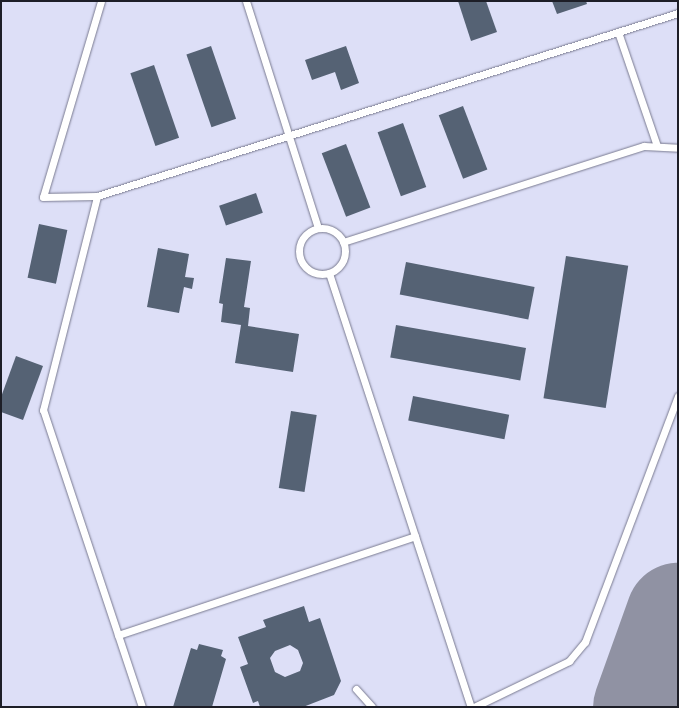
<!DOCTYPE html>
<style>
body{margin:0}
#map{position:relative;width:679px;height:708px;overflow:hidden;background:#dddff7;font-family:"Fira Sans",sans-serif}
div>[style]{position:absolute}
.runway>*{height:105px;margin:-52.5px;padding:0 52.5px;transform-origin:52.5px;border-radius:52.5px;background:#9092a3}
.building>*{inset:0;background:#556274;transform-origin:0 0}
.roads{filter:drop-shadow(0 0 1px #797a90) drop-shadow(0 0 1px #797a90)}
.lane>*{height:7px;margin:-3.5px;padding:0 3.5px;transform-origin:3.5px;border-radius:3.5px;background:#fff}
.lane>.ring{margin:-3.5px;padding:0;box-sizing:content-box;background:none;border:7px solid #fff;border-radius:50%}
span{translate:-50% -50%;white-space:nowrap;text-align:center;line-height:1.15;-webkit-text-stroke:5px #dddff7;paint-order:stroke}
.frame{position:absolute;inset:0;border:2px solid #1d1e27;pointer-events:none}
</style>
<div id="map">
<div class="runway">
<div style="left:645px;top:707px;width:98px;rotate:-70.3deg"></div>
</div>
<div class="building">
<div style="clip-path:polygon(458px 1px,486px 1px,497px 32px,471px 41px)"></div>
<div style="clip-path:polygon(552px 1px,586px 1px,587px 4px,557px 14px)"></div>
<div style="left:211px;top:46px;width:77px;height:26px;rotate:71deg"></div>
<div style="clip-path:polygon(346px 46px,359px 83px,341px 90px,335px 72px,312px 80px,305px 60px)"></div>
<div style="left:154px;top:65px;width:77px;height:25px;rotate:71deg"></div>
<div style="left:463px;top:106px;width:68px;height:26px;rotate:69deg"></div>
<div style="left:403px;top:123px;width:68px;height:27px;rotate:70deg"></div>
<div style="left:346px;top:144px;width:68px;height:26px;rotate:69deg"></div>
<div style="left:256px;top:193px;width:21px;height:39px;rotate:71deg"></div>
<div style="left:39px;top:224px;width:29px;height:55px;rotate:12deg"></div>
<div style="clip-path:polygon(158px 248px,189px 254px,185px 277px,194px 278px,192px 289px,184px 287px,179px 313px,147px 307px)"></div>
<div style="left:566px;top:256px;width:63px;height:144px;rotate:9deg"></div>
<div style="clip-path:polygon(226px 258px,251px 261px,244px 307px,250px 308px,248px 326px,299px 334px,293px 372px,235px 363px,241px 325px,221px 322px,223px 304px,219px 303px)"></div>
<div style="left:406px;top:262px;width:131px;height:33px;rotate:11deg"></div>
<div style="left:396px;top:325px;width:132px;height:33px;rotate:10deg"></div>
<div style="clip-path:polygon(16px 356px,43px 366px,23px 420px,1px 412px,1px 397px)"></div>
<div style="left:413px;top:396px;width:98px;height:25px;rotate:11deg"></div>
<div style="left:291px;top:411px;width:26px;height:78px;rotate:9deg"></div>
<div style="clip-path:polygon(evenodd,304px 606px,309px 622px,320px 618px,341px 681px,334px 695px,303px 707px,260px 707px,258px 701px,253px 703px,240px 667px,248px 664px,238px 637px,266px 627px,263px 620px,304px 606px,290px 645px,298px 650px,303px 663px,300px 671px,285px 677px,275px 672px,270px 658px,275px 651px,290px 645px)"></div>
<div style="clip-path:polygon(199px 644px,223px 650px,221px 656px,226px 659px,212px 707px,173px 707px,191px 648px,197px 650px)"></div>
</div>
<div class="roads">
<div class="lane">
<div style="left:246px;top:1px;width:238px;rotate:72.4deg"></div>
<div style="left:618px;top:32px;width:120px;rotate:71.1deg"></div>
<div style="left:97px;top:196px;width:54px;rotate:178.9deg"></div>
<div style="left:43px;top:197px;width:204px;rotate:-73.5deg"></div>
<div class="ring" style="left:299px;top:228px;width:39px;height:39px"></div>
<div style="left:343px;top:242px;width:316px;rotate:-17.7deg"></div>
<div style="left:644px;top:146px;width:34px;rotate:3deg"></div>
<div style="left:329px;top:273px;width:457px;rotate:71.9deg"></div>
<div style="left:118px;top:635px;width:313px;rotate:-18.4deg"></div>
<div style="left:356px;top:689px;width:24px;rotate:48deg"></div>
<div style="left:142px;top:707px;width:313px;rotate:-108.4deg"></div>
<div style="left:43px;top:410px;width:221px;rotate:-75.8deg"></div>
<div style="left:97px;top:196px;width:609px;rotate:-17.48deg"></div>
<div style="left:474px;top:707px;width:106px;rotate:-25.8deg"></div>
<div style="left:569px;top:661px;width:25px;rotate:-50deg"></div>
<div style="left:585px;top:642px;width:263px;rotate:-69.3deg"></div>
</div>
</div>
<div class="frame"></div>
</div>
